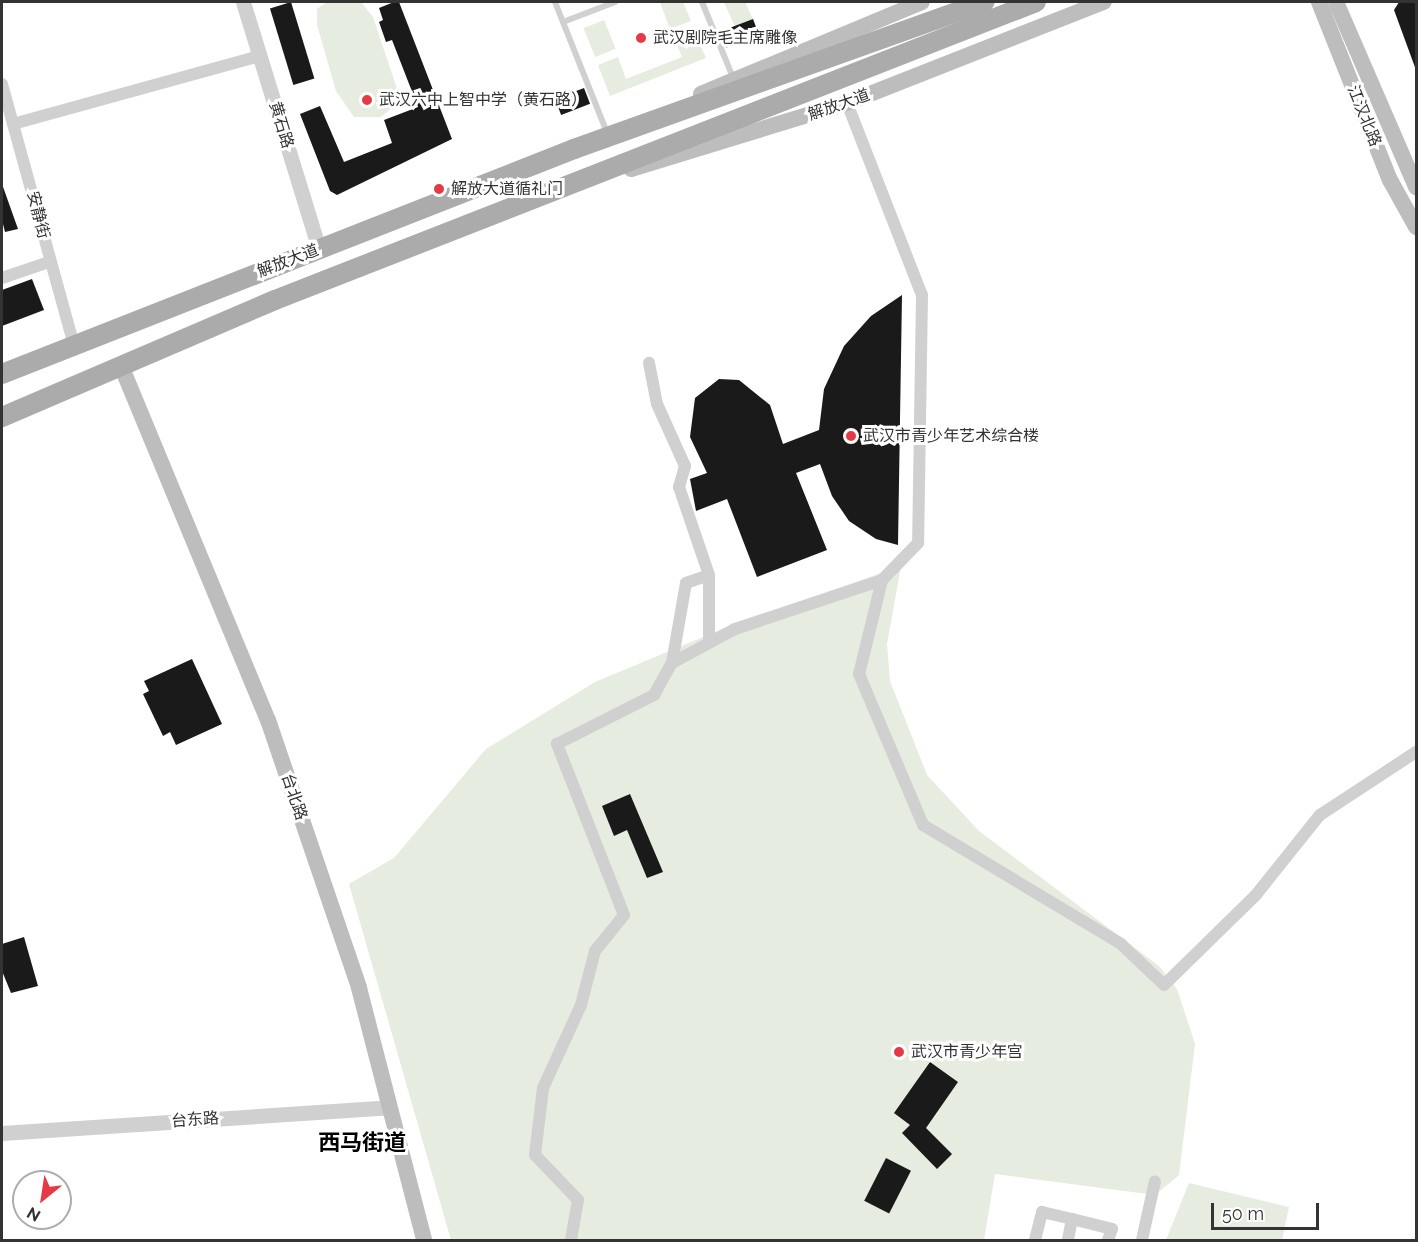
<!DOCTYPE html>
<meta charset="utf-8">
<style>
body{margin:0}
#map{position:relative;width:1418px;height:1242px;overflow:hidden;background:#fff;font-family:Raleway,"Noto Sans SC",sans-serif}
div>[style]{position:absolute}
.green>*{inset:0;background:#e6ecdf;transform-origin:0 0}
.building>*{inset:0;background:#1a1a1a;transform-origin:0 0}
.service>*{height:6px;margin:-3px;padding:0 3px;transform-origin:3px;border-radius:3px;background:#d0d0d0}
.minor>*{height:12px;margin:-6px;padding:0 6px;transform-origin:6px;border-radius:6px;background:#d0d0d0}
.tertiary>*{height:15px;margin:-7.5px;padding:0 7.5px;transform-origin:7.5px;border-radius:7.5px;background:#d0d0d0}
.secondary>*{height:16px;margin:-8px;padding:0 8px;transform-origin:8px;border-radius:8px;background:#bdbdbd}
.primary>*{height:20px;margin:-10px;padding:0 10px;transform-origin:10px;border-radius:10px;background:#ababab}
.dots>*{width:16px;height:16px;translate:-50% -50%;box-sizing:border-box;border:3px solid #fff;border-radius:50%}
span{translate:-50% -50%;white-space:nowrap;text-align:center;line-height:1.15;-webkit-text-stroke:6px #fff;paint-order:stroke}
.poi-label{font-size:16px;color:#333}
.left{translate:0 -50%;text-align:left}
.street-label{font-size:16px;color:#333}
.district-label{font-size:22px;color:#000;font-weight:700}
.frame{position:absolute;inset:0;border:3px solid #333;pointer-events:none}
.north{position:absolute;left:12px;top:1170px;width:60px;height:60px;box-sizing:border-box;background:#fff;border:2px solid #adadad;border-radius:50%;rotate:210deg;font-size:16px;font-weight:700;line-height:24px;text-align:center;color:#333}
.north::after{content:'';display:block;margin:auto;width:21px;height:27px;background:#e63946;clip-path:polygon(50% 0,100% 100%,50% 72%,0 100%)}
.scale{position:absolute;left:1211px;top:1203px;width:108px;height:27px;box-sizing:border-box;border:3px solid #333;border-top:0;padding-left:8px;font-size:18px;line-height:21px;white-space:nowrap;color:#333;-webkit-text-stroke:4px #fff;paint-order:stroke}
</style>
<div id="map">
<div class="green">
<div style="clip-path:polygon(327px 2px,361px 2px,373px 17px,397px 89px,394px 106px,381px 117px,354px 117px,336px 91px,317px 25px,317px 9px)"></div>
<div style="clip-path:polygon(660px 2px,683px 2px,691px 21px,670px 29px)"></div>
<div style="clip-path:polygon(724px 2px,745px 2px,753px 19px,735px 27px)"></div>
<div style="left:604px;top:20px;width:31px;height:22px;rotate:68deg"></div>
<div style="clip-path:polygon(693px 28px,706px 58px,610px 96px,598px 65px,618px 57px,626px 79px,682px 57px,673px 35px)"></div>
<div style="clip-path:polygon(901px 566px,887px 644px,890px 681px,927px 775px,979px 831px,1159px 966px,1177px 989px,1195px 1044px,1179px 1175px,1155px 1195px,995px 1174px,984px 1240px,451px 1240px,349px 884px,394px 858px,486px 749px,595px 682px,727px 627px)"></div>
<div style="clip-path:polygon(1189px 1183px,1289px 1207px,1282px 1240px,1166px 1240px)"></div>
</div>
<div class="building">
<div style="left:291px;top:2px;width:80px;height:22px;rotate:73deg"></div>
<div style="clip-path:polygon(394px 2px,399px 2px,452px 139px,337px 195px,330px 191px,300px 114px,320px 106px,344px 162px,392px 143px,384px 120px,418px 107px,392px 40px,386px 42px,379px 22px,383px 20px,379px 8px)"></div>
<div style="clip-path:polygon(1399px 2px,1416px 2px,1416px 70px,1394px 10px)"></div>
<div style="left:753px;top:19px;width:17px;height:35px;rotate:69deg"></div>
<div style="left:584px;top:88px;width:17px;height:31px;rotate:69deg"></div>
<div style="clip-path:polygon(2px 184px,18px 229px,5px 232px,2px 220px)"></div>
<div style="clip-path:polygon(32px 279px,44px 310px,2px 326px,2px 290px)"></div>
<div style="clip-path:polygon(902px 295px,898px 545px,876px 539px,849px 521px,832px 496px,820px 464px,796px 473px,827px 550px,757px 577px,727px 499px,696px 511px,690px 479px,707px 473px,690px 437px,695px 398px,719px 379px,739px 380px,770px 405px,783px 444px,819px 430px,824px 389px,844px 346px,871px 316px)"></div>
<div style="clip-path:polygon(192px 659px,222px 724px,176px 745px,170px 732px,163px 736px,143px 694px,149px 691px,144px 681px)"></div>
<div style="clip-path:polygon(630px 794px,663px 872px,647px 878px,627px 830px,614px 836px,602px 806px)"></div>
<div style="clip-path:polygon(24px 937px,38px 986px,11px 993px,2px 971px,2px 944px)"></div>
<div style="clip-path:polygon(930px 1062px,958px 1082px,926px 1128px,952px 1154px,937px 1169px,902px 1133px,910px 1125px,894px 1113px)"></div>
<div style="left:886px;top:1158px;width:28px;height:48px;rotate:27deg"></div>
</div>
<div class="service">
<div style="left:555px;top:2px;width:143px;rotate:68.3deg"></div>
<div style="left:702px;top:2px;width:84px;rotate:67.7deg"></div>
<div style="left:563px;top:22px;width:56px;rotate:-21deg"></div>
</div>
<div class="minor">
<div style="left:2px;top:84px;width:272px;rotate:74.6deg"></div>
<div style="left:847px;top:103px;width:206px;rotate:68.7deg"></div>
<div style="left:922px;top:295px;width:248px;rotate:90.9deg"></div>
<div style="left:918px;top:543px;width:52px;rotate:134.2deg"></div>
<div style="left:882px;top:580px;width:97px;rotate:103.7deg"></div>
<div style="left:859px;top:674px;width:164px;rotate:67deg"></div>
<div style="left:923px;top:825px;width:231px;rotate:31deg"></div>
<div style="left:1121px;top:944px;width:59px;rotate:43.6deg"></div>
<div style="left:1164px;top:985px;width:127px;rotate:-44.4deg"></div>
<div style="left:1255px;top:896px;width:104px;rotate:-51.3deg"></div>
<div style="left:1320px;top:815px;width:115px;rotate:-33.3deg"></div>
<div style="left:13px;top:124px;width:256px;rotate:-15.4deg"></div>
<div style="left:2px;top:278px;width:50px;rotate:-18.8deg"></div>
<div style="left:709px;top:575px;width:67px;rotate:90deg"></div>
<div style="left:672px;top:663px;width:72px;rotate:-28.4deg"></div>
<div style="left:735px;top:629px;width:155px;rotate:-18.4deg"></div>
<div style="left:1072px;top:1219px;width:41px;rotate:14deg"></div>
<div style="left:1112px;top:1229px;width:12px;rotate:110deg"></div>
<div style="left:571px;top:1240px;width:41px;rotate:-80.1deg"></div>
<div style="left:578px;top:1200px;width:62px;rotate:-133.7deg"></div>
<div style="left:535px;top:1155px;width:67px;rotate:-83.2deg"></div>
<div style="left:543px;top:1088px;width:91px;rotate:-65.4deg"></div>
<div style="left:581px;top:1005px;width:56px;rotate:-75.5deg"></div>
<div style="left:595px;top:951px;width:46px;rotate:-51.1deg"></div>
<div style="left:624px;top:915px;width:184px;rotate:-111.4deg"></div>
<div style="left:557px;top:744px;width:109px;rotate:-26.8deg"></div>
<div style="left:654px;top:695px;width:37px;rotate:-61deg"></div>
<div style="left:672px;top:663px;width:81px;rotate:-80.1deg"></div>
<div style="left:686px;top:583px;width:24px;rotate:-19deg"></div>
<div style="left:709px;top:575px;width:93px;rotate:-108.8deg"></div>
<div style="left:679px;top:487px;width:22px;rotate:-74deg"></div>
<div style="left:685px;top:466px;width:68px;rotate:-114.3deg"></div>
<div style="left:657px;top:404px;width:42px;rotate:-101deg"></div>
<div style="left:1035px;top:1240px;width:29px;rotate:-76deg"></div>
<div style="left:1042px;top:1212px;width:31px;rotate:13deg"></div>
<div style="left:1072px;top:1219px;width:21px;rotate:101deg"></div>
<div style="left:1142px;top:1240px;width:60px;rotate:-77.6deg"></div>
</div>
<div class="tertiary">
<div style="left:243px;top:2px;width:258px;rotate:72.9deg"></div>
<div style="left:2px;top:1133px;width:388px;rotate:-3.8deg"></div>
</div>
<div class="secondary">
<div style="left:1319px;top:2px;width:192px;rotate:68.3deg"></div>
<div style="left:1390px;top:180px;width:54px;rotate:61deg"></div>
<div style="left:1336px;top:2px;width:202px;rotate:66.6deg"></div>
<div style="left:701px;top:94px;width:239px;rotate:-22.6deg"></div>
<div style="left:631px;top:169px;width:226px;rotate:-17deg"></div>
<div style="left:847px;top:103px;width:276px;rotate:-21.5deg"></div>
<div style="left:122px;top:368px;width:381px;rotate:67.5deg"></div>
<div style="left:268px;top:720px;width:283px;rotate:71.2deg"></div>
<div style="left:359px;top:988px;width:260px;rotate:75.5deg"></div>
</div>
<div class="primary">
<div style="left:2px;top:374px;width:615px;rotate:-21.47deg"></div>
<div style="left:574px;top:149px;width:436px;rotate:-19.7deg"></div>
<div style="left:2px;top:417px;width:297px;rotate:-23.2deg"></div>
<div style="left:275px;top:300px;width:817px;rotate:-21.38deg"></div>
</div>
<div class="dots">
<div style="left:641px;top:38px;background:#e63946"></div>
<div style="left:367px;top:100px;background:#e63946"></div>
<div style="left:439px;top:189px;background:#e63946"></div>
<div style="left:851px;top:436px;background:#e63946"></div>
<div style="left:899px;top:1052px;background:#e63946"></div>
</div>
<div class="poi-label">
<span class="left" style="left:653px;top:38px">武汉剧院毛主席雕像</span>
<span class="left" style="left:379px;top:100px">武汉六中上智中学（黄石路）</span>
<span class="left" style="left:451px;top:189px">解放大道循礼门</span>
<span class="left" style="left:863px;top:436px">武汉市青少年艺术综合楼</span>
<span class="left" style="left:911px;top:1052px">武汉市青少年宫</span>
</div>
<div class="street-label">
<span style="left:839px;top:105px;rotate:-19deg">解放大道</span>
<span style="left:1364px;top:116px;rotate:68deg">江汉北路</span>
<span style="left:281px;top:125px;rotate:73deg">黄石路</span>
<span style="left:38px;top:215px;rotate:76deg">安静街</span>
<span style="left:288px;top:261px;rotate:-21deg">解放大道</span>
<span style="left:294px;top:797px;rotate:71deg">台北路</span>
<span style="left:195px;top:1120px;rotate:-4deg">台东路</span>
</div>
<div class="district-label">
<span style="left:362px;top:1143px">西马街道</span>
</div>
<div class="frame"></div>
<div class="north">N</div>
<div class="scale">50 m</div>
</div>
